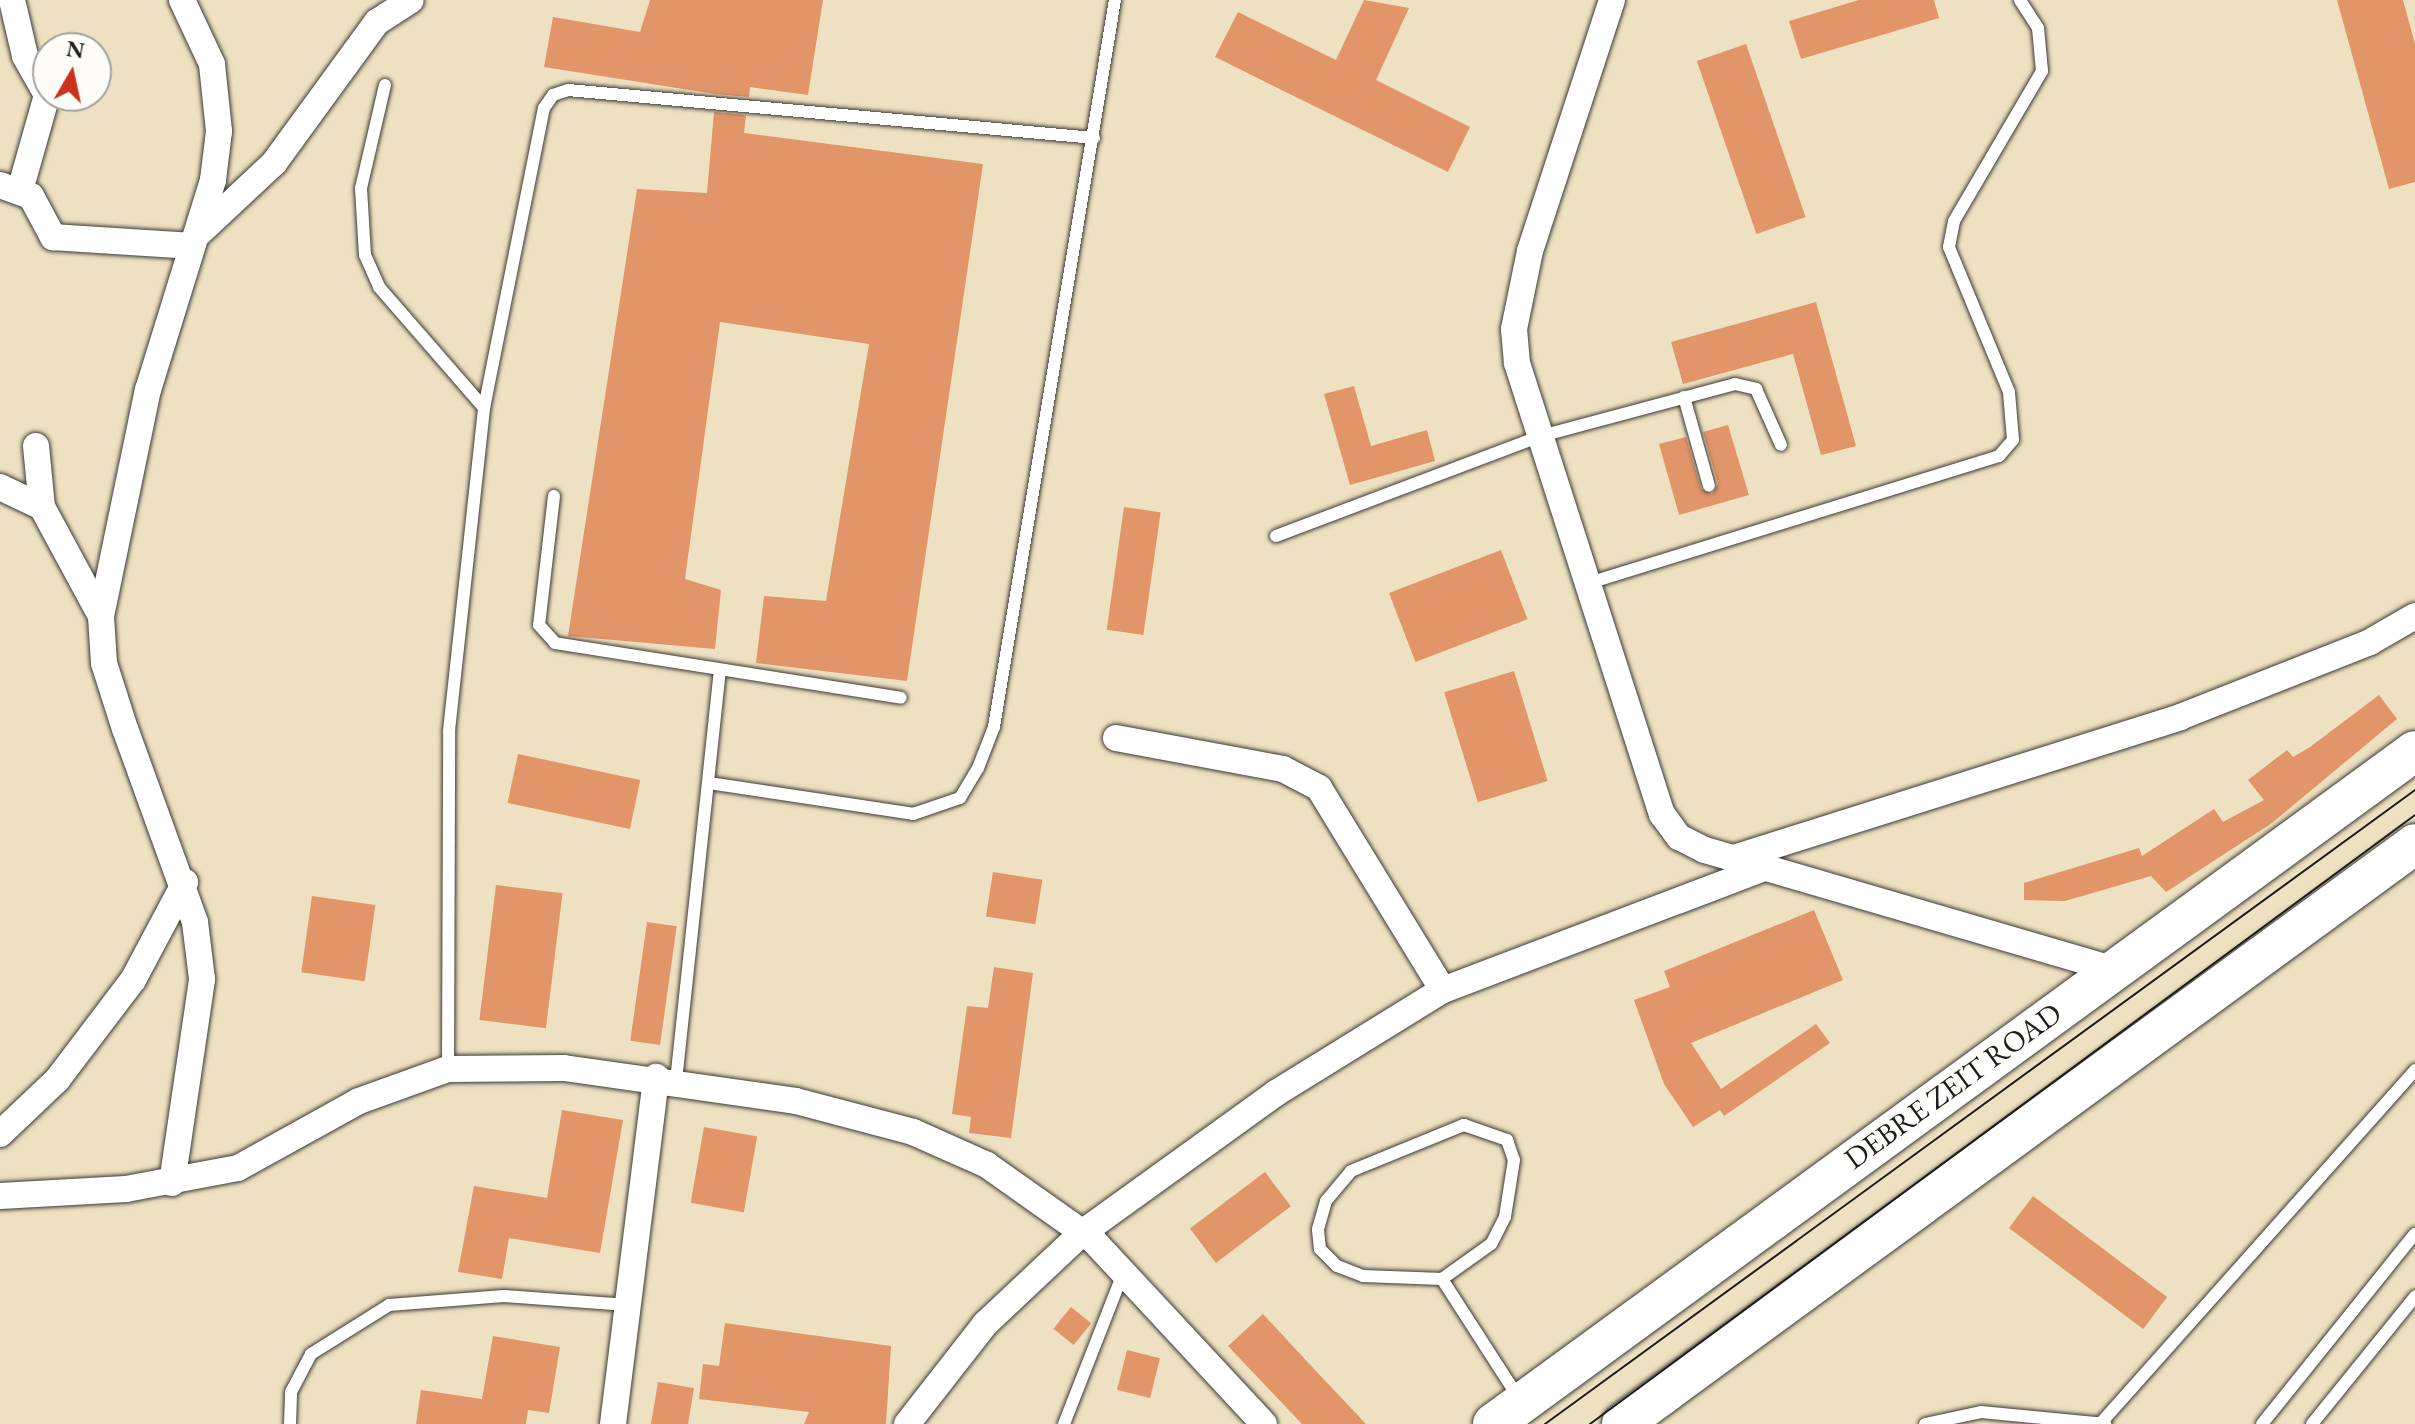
<!DOCTYPE html>
<style>
body{margin:0}
#map{position:relative;width:2415px;height:1424px;overflow:hidden;background:#eee1c1;font-family:"EB Garamond",serif}
div>[style]{position:absolute}
.building>*{inset:0;background:#e19569;transform-origin:0 0}
.roads{filter:drop-shadow(0 0 2px #3c3a35) drop-shadow(0 0 2px #3c3a35)}
.service>*{height:12px;margin:-6px;padding:0 6px;transform-origin:6px;border-radius:6px;background:#fff}
.minor>*{height:26px;margin:-13px;padding:0 13px;transform-origin:13px;border-radius:13px;background:#fff}
.primary>*{height:40px;margin:-20px;padding:0 20px;transform-origin:20px;border-radius:20px;background:#fff}
.tram>*{height:2px;margin:-1px;padding:0 1px;transform-origin:1px;border-radius:1px;background:#1c1c1c}
span{translate:-50% -50%;white-space:nowrap;text-align:center;line-height:1.15;-webkit-text-stroke:6px #fdfcf7;paint-order:stroke}
.street-label{font-size:30px;color:#1c1c1c}
.north{position:absolute;left:32px;top:32px;width:80px;height:80px;box-sizing:border-box;background:#fdfcf7;border:2px solid #a3a29f;border-radius:50%;rotate:9deg;font-size:22px;font-weight:700;line-height:32px;text-align:center;color:#1c1c1c}
.north::after{content:'';display:block;margin:auto;width:28px;height:36px;background:#c8321e;clip-path:polygon(50% 0,100% 100%,50% 72%,0 100%)}
</style>
<div id="map">
<div class="building">
<div style="clip-path:polygon(650px 0,823px 0,808px 95px,750px 87px,749px 97px,715px 94px,544px 67px,553px 17px,640px 32px)"></div>
<div style="clip-path:polygon(1364px 0,1409px 8px,1376px 80px,1470px 127px,1448px 172px,1215px 57px,1238px 12px,1336px 60px)"></div>
<div style="clip-path:polygon(1859px 0,1934px 0,1939px 18px,1801px 59px,1789px 21px)"></div>
<div style="clip-path:polygon(2337px 0,2403px 0,2415px 44px,2415px 182px,2389px 189px)"></div>
<div style="left:1746px;top:44px;width:183px;height:52px;rotate:71deg"></div>
<div style="clip-path:polygon(714px 112px,746px 115px,744px 133px,983px 164px,907px 681px,756px 663px,764px 596px,826px 601px,869px 344px,720px 322px,685px 579px,721px 590px,715px 649px,568px 636px,637px 189px,707px 193px)"></div>
<div style="clip-path:polygon(1816px 302px,1856px 446px,1821px 455px,1793px 354px,1683px 384px,1671px 342px)"></div>
<div style="clip-path:polygon(1354px 386px,1371px 446px,1427px 430px,1435px 461px,1350px 485px,1324px 394px)"></div>
<div style="clip-path:polygon(1728px 425px,1749px 495px,1679px 515px,1659px 444px,1686px 437px,1701px 489px,1712px 494px,1718px 484px,1703px 432px)"></div>
<div style="left:1124px;top:507px;width:37px;height:124px;rotate:8deg"></div>
<div style="left:1501px;top:550px;width:74px;height:120px;rotate:69deg"></div>
<div style="left:1514px;top:671px;width:115px;height:73px;rotate:73deg"></div>
<div style="clip-path:polygon(2379px 695px,2397px 719px,2272px 823px,2166px 892px,2151px 876px,2065px 901px,2024px 900px,2024px 883px,2139px 848px,2142px 856px,2214px 809px,2223px 822px,2264px 800px,2248px 780px,2287px 750px,2293px 757px,2310px 747px)"></div>
<div style="left:518px;top:754px;width:125px;height:50px;rotate:12deg"></div>
<div style="left:993px;top:872px;width:50px;height:45px;rotate:9deg"></div>
<div style="left:496px;top:885px;width:67px;height:136px;rotate:7deg"></div>
<div style="left:312px;top:896px;width:64px;height:77px;rotate:8deg"></div>
<div style="clip-path:polygon(1814px 910px,1843px 980px,1691px 1043px,1721px 1089px,1816px 1024px,1830px 1043px,1724px 1116px,1720px 1110px,1693px 1127px,1664px 1084px,1634px 1000px,1670px 987px,1664px 971px)"></div>
<div style="left:647px;top:922px;width:30px;height:120px;rotate:8deg"></div>
<div style="clip-path:polygon(994px 967px,1033px 973px,1011px 1138px,969px 1133px,971px 1117px,952px 1114px,967px 1006px,988px 1008px)"></div>
<div style="clip-path:polygon(562px 1110px,623px 1120px,600px 1253px,509px 1238px,502px 1279px,458px 1272px,474px 1186px,547px 1198px)"></div>
<div style="left:704px;top:1127px;width:54px;height:77px;rotate:10deg"></div>
<div style="left:1265px;top:1172px;width:43px;height:94px;rotate:53deg"></div>
<div style="left:2033px;top:1196px;width:168px;height:40px;rotate:37deg"></div>
<div style="left:1071px;top:1307px;width:26px;height:28px;rotate:39deg"></div>
<div style="clip-path:polygon(1263px 1314px,1315px 1370px,1366px 1424px,1302px 1424px,1228px 1346px)"></div>
<div style="clip-path:polygon(725px 1323px,891px 1346px,886px 1424px,804px 1424px,809px 1412px,699px 1399px,703px 1364px,719px 1366px)"></div>
<div style="clip-path:polygon(493px 1336px,560px 1347px,549px 1413px,528px 1410px,526px 1424px,416px 1424px,421px 1390px,482px 1399px)"></div>
<div style="left:1127px;top:1350px;width:34px;height:41px;rotate:14deg"></div>
<div style="clip-path:polygon(658px 1382px,694px 1388px,688px 1424px,651px 1424px)"></div>
</div>
<div class="roads">
<div class="service">
<div style="left:385px;top:85px;width:106px;rotate:103.1deg"></div>
<div style="left:361px;top:188px;width:67px;rotate:86.6deg"></div>
<div style="left:365px;top:255px;width:35px;rotate:66deg"></div>
<div style="left:379px;top:287px;width:160px;rotate:49deg"></div>
<div style="left:1684px;top:397px;width:92px;rotate:74.3deg"></div>
<div style="left:554px;top:496px;width:130px;rotate:96.6deg"></div>
<div style="left:539px;top:625px;width:24px;rotate:48deg"></div>
<div style="left:555px;top:643px;width:350px;rotate:9deg"></div>
<div style="left:1276px;top:536px;width:283px;rotate:-20.7deg"></div>
<div style="left:1541px;top:436px;width:201px;rotate:-15deg"></div>
<div style="left:1735px;top:384px;width:22px;rotate:13deg"></div>
<div style="left:1756px;top:389px;width:61px;rotate:65.9deg"></div>
<div style="left:1589px;top:583px;width:429px;rotate:-17.2deg"></div>
<div style="left:1999px;top:456px;width:21px;rotate:-49deg"></div>
<div style="left:2013px;top:440px;width:48px;rotate:-94.8deg"></div>
<div style="left:2009px;top:392px;width:157px;rotate:-112.5deg"></div>
<div style="left:1949px;top:247px;width:26px;rotate:-79deg"></div>
<div style="left:1954px;top:221px;width:174px;rotate:-59.6deg"></div>
<div style="left:2042px;top:71px;width:43px;rotate:-95.3deg"></div>
<div style="left:2038px;top:28px;width:33px;rotate:-123deg"></div>
<div style="left:709px;top:783px;width:206px;rotate:8.6deg"></div>
<div style="left:913px;top:814px;width:50px;rotate:-18.8deg"></div>
<div style="left:960px;top:798px;width:35px;rotate:-59deg"></div>
<div style="left:978px;top:768px;width:44px;rotate:-68.7deg"></div>
<div style="left:994px;top:727px;width:737px;rotate:-80.55deg"></div>
<div style="left:448px;top:1069px;width:338px;rotate:-89.8deg"></div>
<div style="left:449px;top:731px;width:325px;rotate:-83.8deg"></div>
<div style="left:484px;top:408px;width:306px;rotate:-78.7deg"></div>
<div style="left:544px;top:108px;width:16px;rotate:-55deg"></div>
<div style="left:553px;top:95px;width:16px;rotate:-18deg"></div>
<div style="left:568px;top:90px;width:528px;rotate:5.21deg"></div>
<div style="left:676px;top:1081px;width:412px;rotate:-83.9deg"></div>
<div style="left:1464px;top:1125px;width:46px;rotate:19.2deg"></div>
<div style="left:1507px;top:1140px;width:21px;rotate:71deg"></div>
<div style="left:1514px;top:1160px;width:58px;rotate:99deg"></div>
<div style="left:1505px;top:1217px;width:30px;rotate:117deg"></div>
<div style="left:1491px;top:1244px;width:60px;rotate:144.5deg"></div>
<div style="left:1442px;top:1279px;width:79px;rotate:-177.8deg"></div>
<div style="left:1363px;top:1276px;width:28px;rotate:-159deg"></div>
<div style="left:1337px;top:1266px;width:24px;rotate:-135deg"></div>
<div style="left:1320px;top:1249px;width:20px;rotate:-96deg"></div>
<div style="left:1318px;top:1229px;width:29px;rotate:-74deg"></div>
<div style="left:1326px;top:1201px;width:39px;rotate:-50deg"></div>
<div style="left:1351px;top:1171px;width:122px;rotate:-22.2deg"></div>
<div style="left:1442px;top:1279px;width:140px;rotate:57.2deg"></div>
<div style="left:290px;top:1424px;width:32px;rotate:-88deg"></div>
<div style="left:291px;top:1392px;width:43px;rotate:-62.2deg"></div>
<div style="left:311px;top:1354px;width:92px;rotate:-32.1deg"></div>
<div style="left:389px;top:1305px;width:115px;rotate:-4.5deg"></div>
<div style="left:504px;top:1296px;width:124px;rotate:4.2deg"></div>
<div style="left:1064px;top:1424px;width:159px;rotate:-68.6deg"></div>
<div style="left:1925px;top:1424px;width:57px;rotate:-12.1deg"></div>
<div style="left:1981px;top:1412px;width:125px;rotate:5.5deg"></div>
<div style="left:2100px;top:1424px;width:474px;rotate:-48.3deg"></div>
<div style="left:2262px;top:1424px;width:244px;rotate:-51.2deg"></div>
<div style="left:2312px;top:1424px;width:164px;rotate:-51deg"></div>
</div>
<div class="minor">
<div style="left:12px;top:0;width:57px;rotate:76.9deg"></div>
<div style="left:25px;top:56px;width:45px;rotate:60.6deg"></div>
<div style="left:47px;top:95px;width:96px;rotate:105.8deg"></div>
<div style="left:1612px;top:0;width:264px;rotate:108.1deg"></div>
<div style="left:1530px;top:251px;width:80px;rotate:101.6deg"></div>
<div style="left:1514px;top:329px;width:34px;rotate:85deg"></div>
<div style="left:1517px;top:363px;width:474px;rotate:72.2deg"></div>
<div style="left:1662px;top:814px;width:29px;rotate:54deg"></div>
<div style="left:1679px;top:837px;width:29px;rotate:27deg"></div>
<div style="left:1705px;top:850px;width:423px;rotate:16.3deg"></div>
<div style="left:0;top:185px;width:33px;rotate:20deg"></div>
<div style="left:31px;top:196px;width:47px;rotate:61.8deg"></div>
<div style="left:53px;top:237px;width:139px;rotate:3.7deg"></div>
<div style="left:196px;top:236px;width:107px;rotate:-43.1deg"></div>
<div style="left:274px;top:163px;width:175px;rotate:-53.9deg"></div>
<div style="left:377px;top:22px;width:40px;rotate:-32.9deg"></div>
<div style="left:36px;top:446px;width:61px;rotate:84.4deg"></div>
<div style="left:42px;top:507px;width:124px;rotate:61.6deg"></div>
<div style="left:0;top:487px;width:47px;rotate:25.5deg"></div>
<div style="left:1116px;top:738px;width:170px;rotate:10.5deg"></div>
<div style="left:1283px;top:769px;width:41px;rotate:27.8deg"></div>
<div style="left:1319px;top:788px;width:237px;rotate:58.5deg"></div>
<div style="left:1734px;top:858px;width:468px;rotate:-17.5deg"></div>
<div style="left:2180px;top:717px;width:204px;rotate:-21.5deg"></div>
<div style="left:2370px;top:642px;width:52px;rotate:-30deg"></div>
<div style="left:0;top:1134px;width:79px;rotate:-43.5deg"></div>
<div style="left:57px;top:1080px;width:126px;rotate:-52.8deg"></div>
<div style="left:133px;top:980px;width:111px;rotate:-62deg"></div>
<div style="left:172px;top:1183px;width:206px;rotate:-81.6deg"></div>
<div style="left:202px;top:979px;width:57px;rotate:-97deg"></div>
<div style="left:195px;top:922px;width:205px;rotate:-109.9deg"></div>
<div style="left:125px;top:729px;width:69px;rotate:-107.7deg"></div>
<div style="left:104px;top:663px;width:47px;rotate:-93.7deg"></div>
<div style="left:101px;top:616px;width:231px;rotate:-78.3deg"></div>
<div style="left:148px;top:390px;width:220px;rotate:-72.8deg"></div>
<div style="left:213px;top:180px;width:49px;rotate:-83deg"></div>
<div style="left:219px;top:131px;width:67px;rotate:-96deg"></div>
<div style="left:212px;top:64px;width:71px;rotate:-115.1deg"></div>
<div style="left:0;top:1196px;width:126px;rotate:-3.2deg"></div>
<div style="left:126px;top:1189px;width:114px;rotate:-10.6deg"></div>
<div style="left:238px;top:1168px;width:138px;rotate:-29deg"></div>
<div style="left:359px;top:1101px;width:95px;rotate:-19.8deg"></div>
<div style="left:448px;top:1069px;width:116px;rotate:-0.5deg"></div>
<div style="left:564px;top:1068px;width:234px;rotate:8.1deg"></div>
<div style="left:796px;top:1101px;width:121px;rotate:14.8deg"></div>
<div style="left:913px;top:1132px;width:81px;rotate:24deg"></div>
<div style="left:987px;top:1165px;width:130px;rotate:35.3deg"></div>
<div style="left:1093px;top:1240px;width:251px;rotate:47.1deg"></div>
<div style="left:613px;top:1424px;width:350px;rotate:-82.9deg"></div>
<div style="left:907px;top:1424px;width:127px;rotate:-52deg"></div>
<div style="left:985px;top:1324px;width:133px;rotate:-43.2deg"></div>
<div style="left:1082px;top:1233px;width:239px;rotate:-35.8deg"></div>
<div style="left:1276px;top:1093px;width:196px;rotate:-31.7deg"></div>
<div style="left:1443px;top:990px;width:346px;rotate:-20.8deg"></div>
</div>
<div class="primary">
<div style="left:1493px;top:1424px;width:1141px;rotate:-36.13deg"></div>
<div style="left:1622px;top:1424px;width:982px;rotate:-36.18deg"></div>
</div>
</div>
<div class="tram">
<div style="left:1545px;top:1424px;width:1077px;rotate:-36.08deg"></div>
<div style="left:1590px;top:1424px;width:1025px;rotate:-36.43deg"></div>
</div>
<div class="street-label">
<span style="left:1953px;top:1086px;rotate:-36deg">DEBRE ZEIT ROAD</span>
</div>
<div class="north">N</div>
</div>
